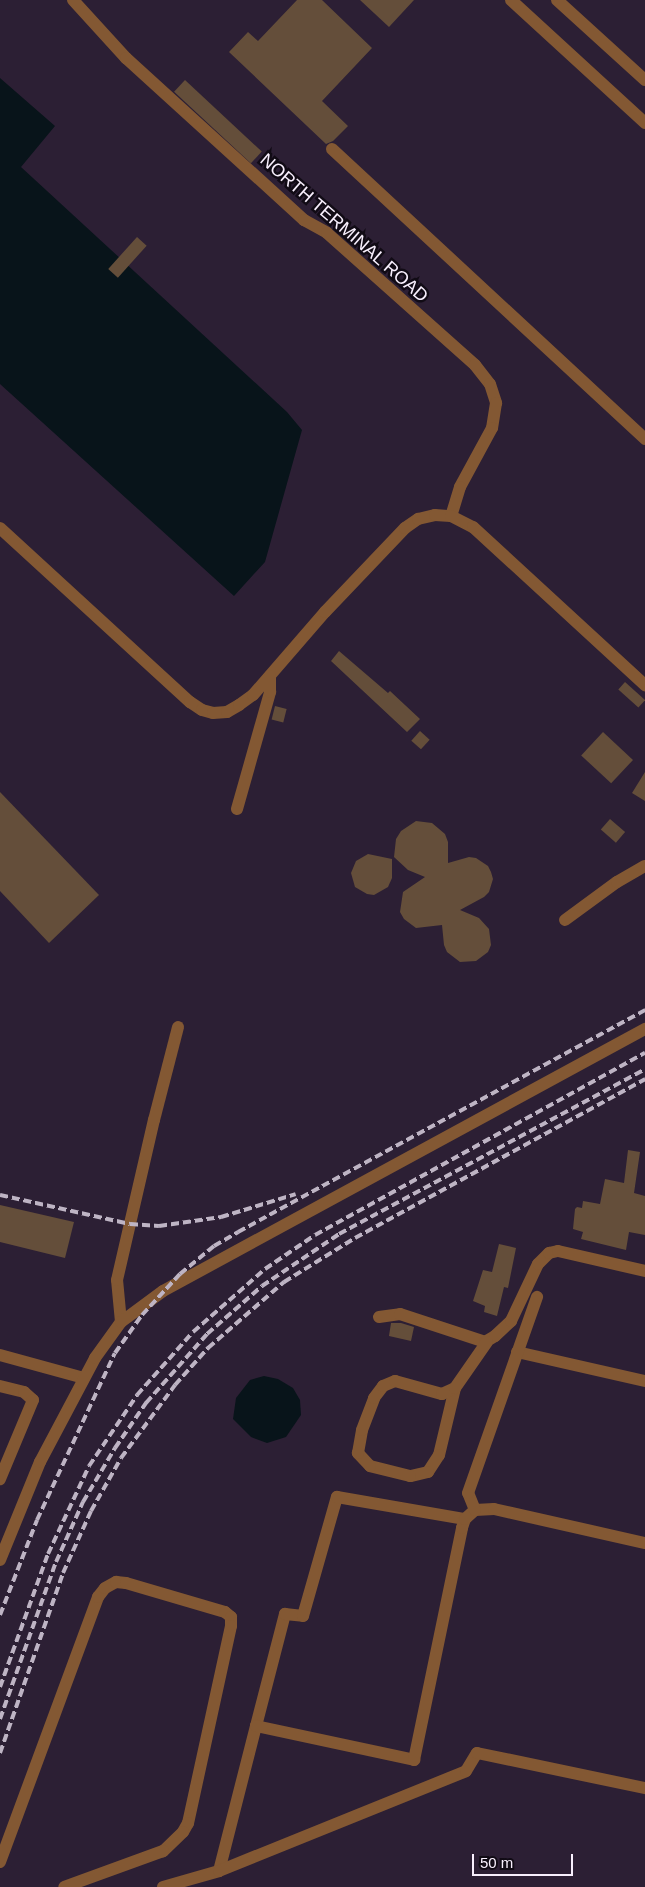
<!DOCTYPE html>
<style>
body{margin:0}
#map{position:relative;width:645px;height:1887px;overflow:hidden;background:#2c1f34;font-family:Helvetica,sans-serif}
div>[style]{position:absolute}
.water>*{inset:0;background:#08141a}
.building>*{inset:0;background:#644e3a;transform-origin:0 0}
.minor>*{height:12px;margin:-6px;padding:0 6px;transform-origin:6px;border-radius:6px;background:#835833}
.rail>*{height:4px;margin-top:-2px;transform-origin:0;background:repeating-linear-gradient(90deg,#beb4c4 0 8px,transparent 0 12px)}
span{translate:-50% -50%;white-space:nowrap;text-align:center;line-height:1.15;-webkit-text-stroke:5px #110b15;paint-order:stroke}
.street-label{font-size:18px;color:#f8effd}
.scale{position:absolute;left:472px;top:1854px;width:101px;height:22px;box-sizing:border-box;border:2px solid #f8effd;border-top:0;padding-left:6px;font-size:15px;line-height:18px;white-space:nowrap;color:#f8effd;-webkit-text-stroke:4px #110b15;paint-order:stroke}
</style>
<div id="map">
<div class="water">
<div style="clip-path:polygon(0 78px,55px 126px,21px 167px,287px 412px,302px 430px,265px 562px,234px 596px,0 384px)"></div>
<div style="clip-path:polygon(264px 1376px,278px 1379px,293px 1388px,300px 1400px,301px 1415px,286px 1437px,267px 1443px,251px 1437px,233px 1419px,236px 1398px,250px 1380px)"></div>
</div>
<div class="building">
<div style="clip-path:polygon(297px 0,322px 0,372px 48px,322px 101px,348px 126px,333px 141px,326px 144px,229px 52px,248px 32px,258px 41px)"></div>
<div style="clip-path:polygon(360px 0,414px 0,389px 27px)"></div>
<div style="left:185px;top:80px;width:105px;height:16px;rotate:43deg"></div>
<div style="left:137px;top:237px;width:13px;height:43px;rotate:42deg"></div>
<div style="clip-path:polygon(339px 651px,388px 693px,390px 691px,420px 719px,407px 732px,331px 661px)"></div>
<div style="left:625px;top:682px;width:27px;height:10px;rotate:42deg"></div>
<div style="left:275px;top:706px;width:12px;height:14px;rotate:14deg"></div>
<div style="left:420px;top:731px;width:13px;height:13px;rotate:42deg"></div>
<div style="left:603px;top:732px;width:41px;height:32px;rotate:43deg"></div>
<div style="clip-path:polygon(645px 772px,645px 801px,632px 793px)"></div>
<div style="clip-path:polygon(0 792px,99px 895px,49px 943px,0 891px)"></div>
<div style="left:610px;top:819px;width:20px;height:14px;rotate:41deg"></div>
<div style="clip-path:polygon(416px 821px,432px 823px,445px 834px,448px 842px,448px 863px,469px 857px,476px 858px,488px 866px,491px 872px,493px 879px,489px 892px,484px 897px,460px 910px,479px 918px,489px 929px,491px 945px,488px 952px,476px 961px,460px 962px,447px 952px,444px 945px,442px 925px,416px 928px,404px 919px,400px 912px,403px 892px,425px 877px,408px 870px,394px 857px,396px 839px,401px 831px)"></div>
<div style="clip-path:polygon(368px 854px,392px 859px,392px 878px,388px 887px,374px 895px,367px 894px,355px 887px,351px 873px,356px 861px)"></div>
<div style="clip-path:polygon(628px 1150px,640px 1152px,634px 1193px,645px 1196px,645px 1235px,629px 1232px,626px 1250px,581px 1239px,583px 1232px,573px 1229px,575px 1209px,577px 1207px,582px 1208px,583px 1201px,600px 1204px,605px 1179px,624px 1183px)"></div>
<div style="clip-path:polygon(0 1205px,74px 1222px,65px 1258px,0 1242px)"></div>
<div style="clip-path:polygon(499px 1244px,516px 1248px,508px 1288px,504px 1287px,497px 1316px,484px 1312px,485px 1306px,473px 1301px,483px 1270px,492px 1272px)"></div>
<div style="clip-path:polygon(391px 1323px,401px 1323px,414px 1327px,411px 1341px,389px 1336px)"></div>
</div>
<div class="minor">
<div style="left:73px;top:0;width:79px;rotate:47.6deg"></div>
<div style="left:126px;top:58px;width:241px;rotate:42.3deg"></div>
<div style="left:304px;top:220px;width:26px;rotate:29deg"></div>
<div style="left:327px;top:233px;width:198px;rotate:41.7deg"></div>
<div style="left:475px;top:365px;width:24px;rotate:52deg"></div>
<div style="left:490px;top:384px;width:20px;rotate:72deg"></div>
<div style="left:496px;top:403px;width:25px;rotate:99deg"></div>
<div style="left:492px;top:428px;width:67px;rotate:118.5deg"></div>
<div style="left:460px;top:487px;width:30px;rotate:107deg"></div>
<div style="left:511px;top:0;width:182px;rotate:42.5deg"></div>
<div style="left:557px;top:0;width:119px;rotate:42.3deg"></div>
<div style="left:332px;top:149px;width:427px;rotate:42.8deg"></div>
<div style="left:0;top:528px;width:258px;rotate:42.5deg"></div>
<div style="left:190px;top:702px;width:14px;rotate:34deg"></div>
<div style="left:202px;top:710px;width:11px;rotate:15deg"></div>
<div style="left:213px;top:713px;width:14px;rotate:-4deg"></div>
<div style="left:227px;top:712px;width:14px;rotate:-30deg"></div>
<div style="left:239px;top:705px;width:17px;rotate:-36deg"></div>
<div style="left:253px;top:695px;width:110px;rotate:-49.1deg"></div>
<div style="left:325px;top:612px;width:116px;rotate:-46.4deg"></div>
<div style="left:405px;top:528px;width:16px;rotate:-35deg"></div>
<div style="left:418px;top:519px;width:17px;rotate:-13deg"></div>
<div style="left:435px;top:515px;width:16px;rotate:4deg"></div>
<div style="left:451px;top:516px;width:25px;rotate:27deg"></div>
<div style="left:473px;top:527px;width:234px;rotate:42.6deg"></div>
<div style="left:237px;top:809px;width:122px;rotate:-74.2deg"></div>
<div style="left:270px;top:692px;width:16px;rotate:-90deg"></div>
<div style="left:565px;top:920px;width:64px;rotate:-36.2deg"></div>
<div style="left:617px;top:882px;width:32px;rotate:-30deg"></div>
<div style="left:379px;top:1317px;width:21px;rotate:-8deg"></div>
<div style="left:400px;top:1314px;width:89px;rotate:18.2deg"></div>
<div style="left:485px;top:1342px;width:12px;rotate:-31deg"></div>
<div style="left:495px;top:1336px;width:22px;rotate:-43deg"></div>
<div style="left:511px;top:1321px;width:63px;rotate:-64.7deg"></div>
<div style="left:538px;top:1264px;width:16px;rotate:-45deg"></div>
<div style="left:549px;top:1253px;width:9px;rotate:-13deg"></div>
<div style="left:558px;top:1251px;width:89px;rotate:12.9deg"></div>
<div style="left:121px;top:1322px;width:42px;rotate:-95.4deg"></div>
<div style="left:117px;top:1280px;width:164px;rotate:-77deg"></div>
<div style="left:154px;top:1120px;width:96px;rotate:-75.5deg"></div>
<div style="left:517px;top:1352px;width:131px;rotate:12.8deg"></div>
<div style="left:0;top:1355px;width:87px;rotate:15.3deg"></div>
<div style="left:0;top:1386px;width:25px;rotate:14deg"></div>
<div style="left:24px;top:1392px;width:12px;rotate:42deg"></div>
<div style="left:33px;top:1400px;width:86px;rotate:112.7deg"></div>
<div style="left:455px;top:1388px;width:69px;rotate:103.4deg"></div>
<div style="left:439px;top:1455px;width:20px;rotate:123deg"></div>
<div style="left:428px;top:1472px;width:18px;rotate:167deg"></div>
<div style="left:410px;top:1476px;width:41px;rotate:-166deg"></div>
<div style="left:370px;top:1466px;width:18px;rotate:-133deg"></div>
<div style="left:358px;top:1453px;width:23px;rotate:-80deg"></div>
<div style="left:362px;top:1430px;width:34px;rotate:-69deg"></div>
<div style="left:374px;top:1398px;width:15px;rotate:-53deg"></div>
<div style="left:383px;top:1386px;width:13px;rotate:-23deg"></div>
<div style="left:395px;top:1381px;width:49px;rotate:15.5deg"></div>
<div style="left:442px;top:1394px;width:14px;rotate:-25deg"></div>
<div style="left:455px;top:1388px;width:56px;rotate:-55.2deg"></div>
<div style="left:475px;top:1510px;width:19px;rotate:-3deg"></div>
<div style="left:494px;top:1509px;width:155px;rotate:12.7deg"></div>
<div style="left:0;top:1560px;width:106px;rotate:-67.8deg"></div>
<div style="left:40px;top:1462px;width:118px;rotate:-62.1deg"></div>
<div style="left:95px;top:1358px;width:44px;rotate:-54.2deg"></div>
<div style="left:121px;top:1322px;width:52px;rotate:-36.4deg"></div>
<div style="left:163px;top:1291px;width:549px;rotate:-28.53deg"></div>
<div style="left:256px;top:1726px;width:116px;rotate:-75.5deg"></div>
<div style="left:285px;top:1614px;width:18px;rotate:6deg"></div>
<div style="left:303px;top:1616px;width:124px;rotate:-74.1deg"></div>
<div style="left:337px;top:1497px;width:130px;rotate:9.8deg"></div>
<div style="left:0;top:1862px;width:283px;rotate:-69.7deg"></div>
<div style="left:98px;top:1597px;width:11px;rotate:-52deg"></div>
<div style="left:105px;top:1588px;width:13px;rotate:-29deg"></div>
<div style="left:116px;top:1582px;width:10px;rotate:6deg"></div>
<div style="left:126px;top:1583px;width:103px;rotate:16.3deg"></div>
<div style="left:225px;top:1612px;width:8px;rotate:40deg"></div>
<div style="left:231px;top:1617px;width:9px;rotate:90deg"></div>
<div style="left:231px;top:1626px;width:202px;rotate:102.3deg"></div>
<div style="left:188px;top:1823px;width:10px;rotate:119deg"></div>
<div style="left:183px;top:1832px;width:28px;rotate:136deg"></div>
<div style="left:163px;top:1851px;width:105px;rotate:160deg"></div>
<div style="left:219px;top:1871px;width:150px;rotate:-75.7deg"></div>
<div style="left:256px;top:1726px;width:162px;rotate:12.1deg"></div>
<div style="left:414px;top:1760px;width:237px;rotate:-78.3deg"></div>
<div style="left:462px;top:1528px;width:9px;rotate:-72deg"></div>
<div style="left:465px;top:1519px;width:13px;rotate:-42deg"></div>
<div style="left:475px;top:1510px;width:18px;rotate:-112deg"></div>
<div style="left:468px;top:1493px;width:208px;rotate:-70.6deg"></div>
<div style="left:163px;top:1887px;width:58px;rotate:-15.9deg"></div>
<div style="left:219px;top:1871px;width:266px;rotate:-22deg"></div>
<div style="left:466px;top:1771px;width:21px;rotate:-59deg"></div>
<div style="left:477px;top:1753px;width:172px;rotate:11.8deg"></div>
</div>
<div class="rail">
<div style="left:0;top:1195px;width:133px;rotate:12.6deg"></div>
<div style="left:130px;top:1224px;width:29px;rotate:4deg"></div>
<div style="left:159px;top:1226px;width:63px;rotate:-8.3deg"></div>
<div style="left:221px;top:1217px;width:78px;rotate:-17deg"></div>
<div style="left:0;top:1615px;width:102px;rotate:-68.7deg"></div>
<div style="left:37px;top:1520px;width:184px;rotate:-65deg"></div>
<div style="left:115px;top:1353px;width:47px;rotate:-54.6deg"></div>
<div style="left:142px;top:1315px;width:56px;rotate:-47.2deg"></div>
<div style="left:180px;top:1274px;width:44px;rotate:-39.5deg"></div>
<div style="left:214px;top:1246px;width:28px;rotate:-30deg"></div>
<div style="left:238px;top:1232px;width:464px;rotate:-28.6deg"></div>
<div style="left:0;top:1687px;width:141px;rotate:-70.2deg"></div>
<div style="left:48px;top:1554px;width:97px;rotate:-65deg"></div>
<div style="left:89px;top:1466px;width:86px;rotate:-55.9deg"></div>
<div style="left:137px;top:1395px;width:84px;rotate:-48.4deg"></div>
<div style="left:193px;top:1332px;width:96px;rotate:-41.2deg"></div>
<div style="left:265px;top:1269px;width:60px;rotate:-34.2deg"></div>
<div style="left:315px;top:1235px;width:377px;rotate:-28.9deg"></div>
<div style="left:0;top:1719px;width:167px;rotate:-70.4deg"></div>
<div style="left:56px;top:1562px;width:66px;rotate:-65.8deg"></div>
<div style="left:83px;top:1502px;width:63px;rotate:-59.3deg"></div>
<div style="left:115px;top:1448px;width:55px;rotate:-55.4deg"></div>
<div style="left:146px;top:1403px;width:92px;rotate:-48.5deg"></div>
<div style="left:207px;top:1334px;width:73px;rotate:-41.1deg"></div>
<div style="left:262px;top:1286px;width:93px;rotate:-34deg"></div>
<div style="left:339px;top:1234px;width:348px;rotate:-28.3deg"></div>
<div style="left:0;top:1753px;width:191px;rotate:-70.7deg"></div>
<div style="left:63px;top:1573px;width:68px;rotate:-65.7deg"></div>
<div style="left:91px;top:1511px;width:61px;rotate:-60.5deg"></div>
<div style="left:121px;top:1458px;width:91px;rotate:-53.5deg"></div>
<div style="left:175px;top:1385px;width:50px;rotate:-48.3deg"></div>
<div style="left:208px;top:1348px;width:101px;rotate:-41deg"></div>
<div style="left:284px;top:1282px;width:84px;rotate:-31.8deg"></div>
<div style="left:355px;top:1238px;width:331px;rotate:-28.7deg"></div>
</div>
<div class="street-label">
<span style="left:344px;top:228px;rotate:41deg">NORTH TERMINAL ROAD</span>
</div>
<div class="scale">50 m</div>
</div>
